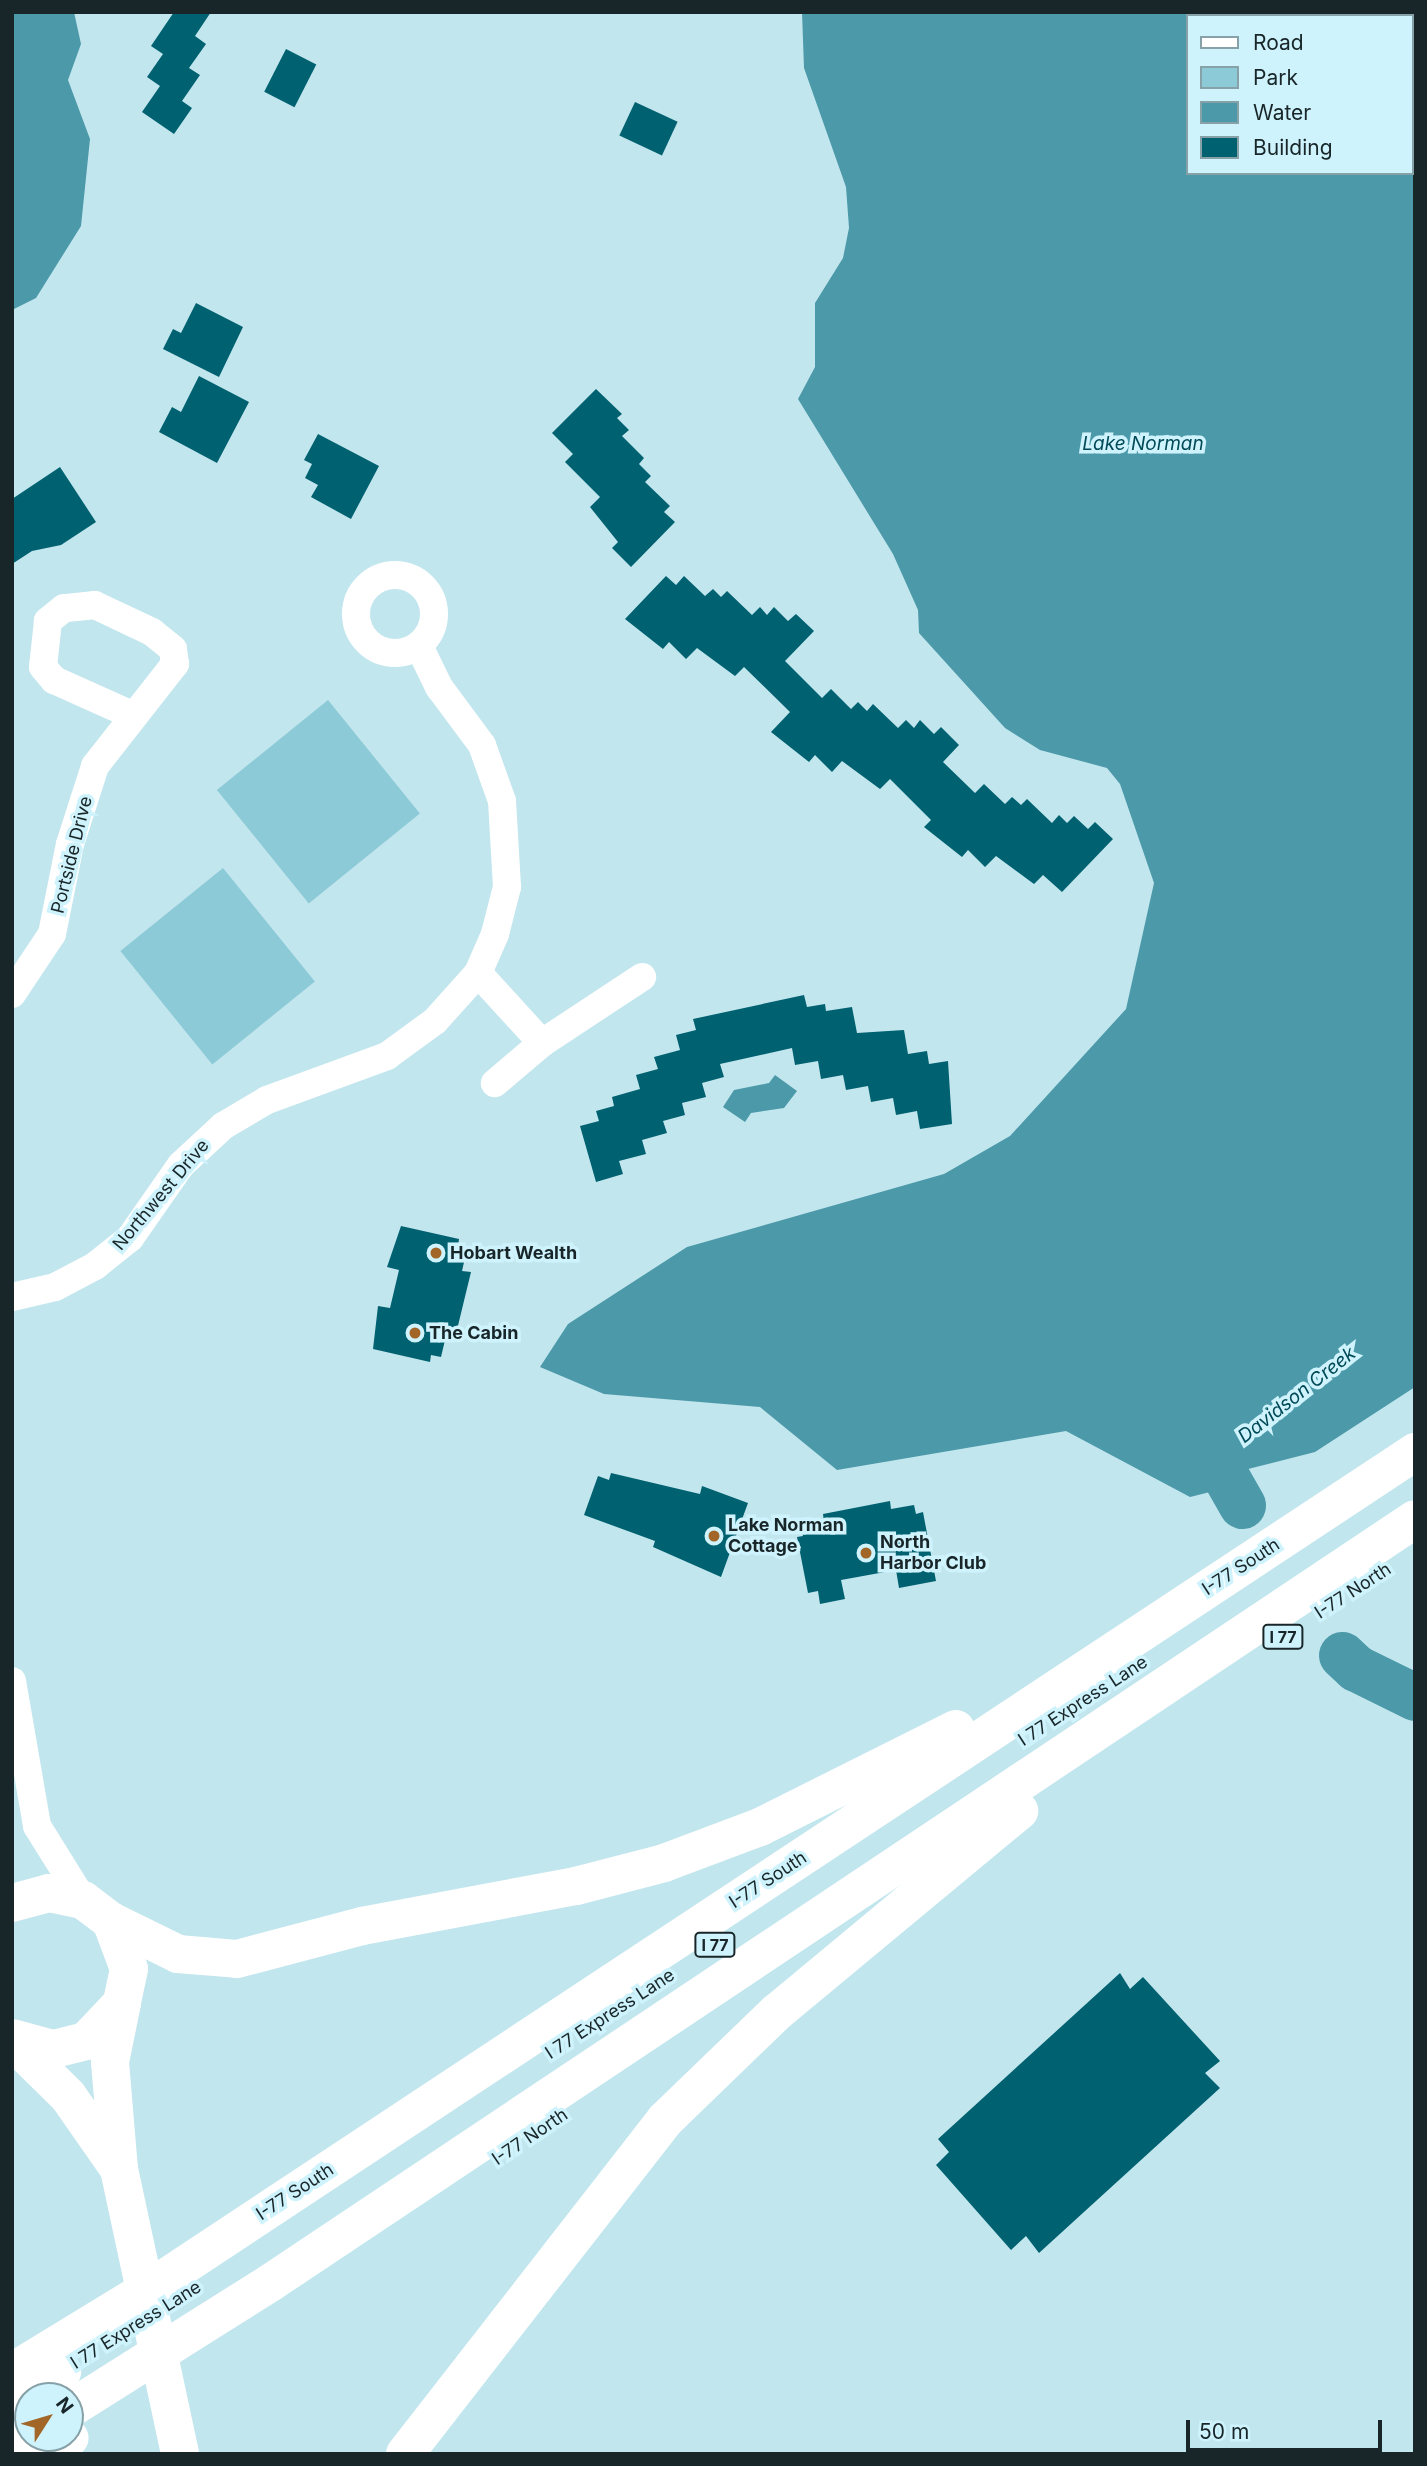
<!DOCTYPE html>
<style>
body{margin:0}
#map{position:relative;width:1427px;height:2466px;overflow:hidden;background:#c2e6ee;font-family:Inter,sans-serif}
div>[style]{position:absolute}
.green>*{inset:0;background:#8dcad7;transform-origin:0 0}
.water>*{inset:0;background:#4b99a9}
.river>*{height:47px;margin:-23.5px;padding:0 23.5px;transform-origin:23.5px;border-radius:23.5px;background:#4b99a9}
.building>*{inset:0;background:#006170;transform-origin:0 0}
.street>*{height:28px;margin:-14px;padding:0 14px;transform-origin:14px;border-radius:14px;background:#fff}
.street>.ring{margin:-14px;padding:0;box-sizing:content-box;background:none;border:28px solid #fff;border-radius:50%}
.secondary>*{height:38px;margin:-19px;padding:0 19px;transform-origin:19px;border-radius:19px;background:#fff}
.highway>*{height:38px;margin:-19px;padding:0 19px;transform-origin:19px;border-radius:19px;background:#fff}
.dots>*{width:19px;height:19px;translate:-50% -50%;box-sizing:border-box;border:4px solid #cff3fc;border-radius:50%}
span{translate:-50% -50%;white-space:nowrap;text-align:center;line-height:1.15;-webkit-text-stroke:7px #cff3fc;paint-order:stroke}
.shield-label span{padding:2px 5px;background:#cff3fc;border:2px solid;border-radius:5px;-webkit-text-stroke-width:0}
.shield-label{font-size:16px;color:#182629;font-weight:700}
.street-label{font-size:18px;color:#182629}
.poi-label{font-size:18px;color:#182629;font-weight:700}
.left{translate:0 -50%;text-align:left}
.water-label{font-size:19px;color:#004a57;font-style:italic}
.frame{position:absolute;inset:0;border:14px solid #182629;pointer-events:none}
.legend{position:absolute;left:1186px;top:14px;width:228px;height:161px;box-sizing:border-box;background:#cff3fc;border:2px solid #86a1a8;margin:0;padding:9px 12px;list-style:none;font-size:21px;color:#182629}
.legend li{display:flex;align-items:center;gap:14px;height:35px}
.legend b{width:35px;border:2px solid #86a1a8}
.north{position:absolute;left:14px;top:2382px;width:70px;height:70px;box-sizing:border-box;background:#cff3fc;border:2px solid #86a1a8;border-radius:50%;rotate:53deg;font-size:19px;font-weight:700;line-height:28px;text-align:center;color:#182629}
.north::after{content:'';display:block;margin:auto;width:24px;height:32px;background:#a16628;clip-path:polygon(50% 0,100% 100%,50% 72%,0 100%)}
.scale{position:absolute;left:1186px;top:2420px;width:196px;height:32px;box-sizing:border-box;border:4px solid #182629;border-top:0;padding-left:9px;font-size:21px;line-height:24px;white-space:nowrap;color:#182629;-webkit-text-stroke:5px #cff3fc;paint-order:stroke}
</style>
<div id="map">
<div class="green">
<div style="left:328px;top:700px;width:146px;height:143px;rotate:51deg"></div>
<div style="left:223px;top:868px;width:146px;height:132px;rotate:51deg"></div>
</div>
<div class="water">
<div style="clip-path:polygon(12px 12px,74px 12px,81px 44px,68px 80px,90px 139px,81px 226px,36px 298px,12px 310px)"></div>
<div style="clip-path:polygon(evenodd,802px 12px,1415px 12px,1415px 1387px,1315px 1452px,1248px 1469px,1230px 1487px,1190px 1497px,1066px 1431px,837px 1470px,760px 1407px,604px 1394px,540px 1367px,568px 1324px,687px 1247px,944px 1174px,1010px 1136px,1126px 1009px,1154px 883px,1120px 784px,1107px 768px,1040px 750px,1005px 728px,919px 633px,918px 610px,893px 554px,798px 399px,815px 367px,815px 303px,843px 258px,849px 228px,846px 187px,804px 68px,802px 12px,1187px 16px,1411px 16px,1411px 173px,1187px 173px,1187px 16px)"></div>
<div style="clip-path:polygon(775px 1075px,797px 1091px,784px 1108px,751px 1113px,745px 1122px,723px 1107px,734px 1090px,769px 1083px)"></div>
</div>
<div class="river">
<div style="left:1242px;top:1505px;width:40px;rotate:-119.7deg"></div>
<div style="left:1222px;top:1470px;width:11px;rotate:-90deg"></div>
<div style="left:1222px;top:1459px;width:35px;rotate:-45deg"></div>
<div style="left:1342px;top:1655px;width:19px;rotate:43deg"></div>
<div style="left:1356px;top:1668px;width:66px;rotate:26.2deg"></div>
</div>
<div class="building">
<div style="clip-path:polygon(174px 12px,211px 12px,195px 36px,206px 44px,189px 68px,200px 75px,182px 101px,192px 108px,174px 134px,142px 112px,160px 86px,147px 77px,163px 54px,151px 46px)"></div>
<div style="left:286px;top:49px;width:34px;height:48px;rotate:27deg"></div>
<div style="left:635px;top:102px;width:47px;height:37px;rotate:25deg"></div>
<div style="clip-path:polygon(196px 303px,243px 327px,219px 377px,163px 349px,173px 329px,181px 333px)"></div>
<div style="clip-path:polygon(199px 376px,249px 402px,217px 463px,159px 432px,172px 407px,181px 412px)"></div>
<div style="clip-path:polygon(596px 389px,622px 414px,617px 418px,629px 430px,622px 436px,644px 458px,639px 464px,651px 476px,645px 482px,670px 506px,664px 512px,675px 522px,631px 567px,612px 548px,618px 542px,590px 507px,600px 497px,565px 462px,573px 454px,552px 433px)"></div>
<div style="clip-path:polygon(318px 434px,379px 466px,351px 519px,311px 497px,318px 485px,305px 478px,312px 464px,304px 460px)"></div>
<div style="clip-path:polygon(60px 467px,96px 522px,61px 545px,32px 551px,12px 564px,12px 499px)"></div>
<div style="clip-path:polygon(666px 576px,676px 585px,684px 576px,705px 596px,713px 589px,721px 597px,727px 591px,752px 615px,760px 607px,767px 615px,774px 607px,788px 621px,796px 614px,814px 631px,785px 661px,822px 698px,831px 689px,851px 709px,858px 702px,867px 711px,873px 704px,898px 728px,906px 720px,914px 728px,920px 720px,934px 734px,941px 727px,959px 745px,943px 762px,975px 793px,984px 784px,1005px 804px,1012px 797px,1021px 805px,1027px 799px,1052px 823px,1059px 815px,1067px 823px,1074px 816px,1088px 829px,1095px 822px,1113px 839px,1062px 892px,1043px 875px,1034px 884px,996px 856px,985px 867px,968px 850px,962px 857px,924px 827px,931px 820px,890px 779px,880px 789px,842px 761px,832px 772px,815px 755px,809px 762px,771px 732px,790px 712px,744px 667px,735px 676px,697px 648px,686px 659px,669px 642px,663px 649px,625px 619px)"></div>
<div style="clip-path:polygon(804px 995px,807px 1007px,825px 1004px,826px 1011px,852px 1007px,857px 1033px,904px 1030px,908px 1054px,927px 1051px,929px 1064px,948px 1061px,952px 1124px,920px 1129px,917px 1111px,896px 1115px,893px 1098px,871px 1102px,868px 1086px,846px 1090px,843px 1075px,821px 1079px,818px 1061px,795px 1065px,792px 1048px,720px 1064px,724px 1077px,702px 1083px,706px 1097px,682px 1103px,685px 1115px,663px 1121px,667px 1133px,642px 1140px,646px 1154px,619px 1161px,623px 1174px,596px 1182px,580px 1126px,599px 1121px,596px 1111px,614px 1106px,612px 1097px,640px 1089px,636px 1075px,658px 1069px,654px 1057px,680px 1050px,676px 1035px,696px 1030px,693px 1019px)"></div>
<div style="clip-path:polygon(401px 1226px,459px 1239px,458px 1247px,467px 1249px,462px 1271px,471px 1272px,455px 1338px,446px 1336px,441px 1357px,431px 1355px,430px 1362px,373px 1349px,378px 1306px,390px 1308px,399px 1270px,387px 1267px)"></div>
<div style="clip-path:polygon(611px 1473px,700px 1494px,702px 1486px,748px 1503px,721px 1577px,653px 1547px,655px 1541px,584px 1515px,598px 1476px,609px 1480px)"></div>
<div style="clip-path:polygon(890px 1501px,891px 1509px,914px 1505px,916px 1514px,923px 1512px,936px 1581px,899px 1588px,896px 1570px,841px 1580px,845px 1599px,820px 1604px,818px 1591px,808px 1593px,797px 1537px,803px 1536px,801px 1526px,824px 1522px,823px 1514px)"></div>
<div style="clip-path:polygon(1120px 1973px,1130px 1989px,1143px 1977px,1220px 2061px,1205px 2073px,1220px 2088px,1039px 2253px,1026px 2236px,1011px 2250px,936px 2165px,949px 2152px,938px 2139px)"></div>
</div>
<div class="street">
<div class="ring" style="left:356px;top:575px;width:50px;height:50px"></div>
<div style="left:478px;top:973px;width:95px;rotate:47.6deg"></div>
<div style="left:542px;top:1043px;width:62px;rotate:139.6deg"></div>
<div style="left:12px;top:994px;width:72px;rotate:-56.3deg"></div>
<div style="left:52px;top:934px;width:92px;rotate:-78.7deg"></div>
<div style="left:70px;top:844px;width:82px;rotate:-72.2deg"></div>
<div style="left:95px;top:766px;width:130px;rotate:-51.9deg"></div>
<div style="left:175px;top:664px;width:15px;rotate:-98deg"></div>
<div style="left:173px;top:649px;width:27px;rotate:-141deg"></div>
<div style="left:152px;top:632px;width:63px;rotate:-154.7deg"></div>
<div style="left:95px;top:605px;width:31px;rotate:174deg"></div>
<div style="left:64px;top:608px;width:21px;rotate:141deg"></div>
<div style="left:48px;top:621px;width:46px;rotate:96.2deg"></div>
<div style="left:43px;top:667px;width:17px;rotate:50deg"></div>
<div style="left:54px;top:680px;width:85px;rotate:24.2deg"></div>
<div style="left:542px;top:1043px;width:120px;rotate:-33.4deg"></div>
<div style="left:12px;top:1297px;width:44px;rotate:-13.1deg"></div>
<div style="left:55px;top:1287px;width:45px;rotate:-27.7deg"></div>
<div style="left:95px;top:1266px;width:45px;rotate:-38.7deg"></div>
<div style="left:130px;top:1238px;width:89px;rotate:-55.1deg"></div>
<div style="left:181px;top:1165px;width:57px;rotate:-42.9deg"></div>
<div style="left:223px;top:1126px;width:51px;rotate:-30.6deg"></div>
<div style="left:267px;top:1100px;width:128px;rotate:-20.1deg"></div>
<div style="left:387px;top:1056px;width:59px;rotate:-36.1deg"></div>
<div style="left:435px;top:1021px;width:64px;rotate:-48.1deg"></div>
<div style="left:478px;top:973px;width:43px;rotate:-66.4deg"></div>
<div style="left:495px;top:934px;width:49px;rotate:-75.7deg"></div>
<div style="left:507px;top:887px;width:86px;rotate:-93.3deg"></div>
<div style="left:502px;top:801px;width:59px;rotate:-109.7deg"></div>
<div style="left:482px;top:745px;width:72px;rotate:-126.6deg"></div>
<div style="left:439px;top:687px;width:46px;rotate:-116deg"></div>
<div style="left:12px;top:1681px;width:147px;rotate:80.2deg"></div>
<div style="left:37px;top:1826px;width:87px;rotate:58.1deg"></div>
</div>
<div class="secondary">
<div style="left:12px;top:1903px;width:38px;rotate:-15deg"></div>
<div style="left:49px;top:1893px;width:35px;rotate:12deg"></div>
<div style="left:83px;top:1900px;width:35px;rotate:37deg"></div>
<div style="left:111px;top:1921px;width:51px;rotate:69.4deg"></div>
<div style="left:129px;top:1969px;width:35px;rotate:102deg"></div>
<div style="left:122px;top:2003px;width:52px;rotate:133.5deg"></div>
<div style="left:86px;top:2041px;width:34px;rotate:166deg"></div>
<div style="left:53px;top:2049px;width:42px;rotate:-165deg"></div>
<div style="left:122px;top:2003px;width:60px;rotate:101.5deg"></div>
<div style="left:110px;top:2062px;width:107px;rotate:85.2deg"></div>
<div style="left:119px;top:2169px;width:291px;rotate:77.9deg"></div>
<div style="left:12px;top:2041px;width:78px;rotate:44.5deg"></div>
<div style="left:68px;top:2096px;width:89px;rotate:55.1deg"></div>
</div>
<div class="highway">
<div style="left:111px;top:1921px;width:75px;rotate:26.2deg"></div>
<div style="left:178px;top:1954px;width:59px;rotate:4.8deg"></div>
<div style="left:237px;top:1959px;width:129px;rotate:-14.8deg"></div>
<div style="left:362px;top:1926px;width:218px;rotate:-10.6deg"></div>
<div style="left:576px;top:1886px;width:91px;rotate:-14.6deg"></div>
<div style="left:664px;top:1863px;width:103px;rotate:-20.6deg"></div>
<div style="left:760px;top:1827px;width:219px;rotate:-26.6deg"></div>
<div style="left:12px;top:2372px;width:169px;rotate:-31.4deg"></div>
<div style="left:156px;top:2284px;width:1509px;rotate:-33.46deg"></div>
<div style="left:12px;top:2401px;width:58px;rotate:-30.1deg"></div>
<div style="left:70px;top:2409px;width:236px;rotate:-32.2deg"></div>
<div style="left:270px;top:2283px;width:1376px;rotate:-33.71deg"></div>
<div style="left:12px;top:2443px;width:18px;rotate:-29deg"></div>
<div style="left:43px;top:2454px;width:31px;rotate:-31deg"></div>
<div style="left:405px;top:2454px;width:423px;rotate:-52.1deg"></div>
<div style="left:665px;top:2120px;width:156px;rotate:-44deg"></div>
<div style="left:777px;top:2012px;width:315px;rotate:-39.7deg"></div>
</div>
<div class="dots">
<div style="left:436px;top:1253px;background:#a16628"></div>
<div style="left:415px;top:1333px;background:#a16628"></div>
<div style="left:714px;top:1536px;background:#a16628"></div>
<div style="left:866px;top:1553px;background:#a16628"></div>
</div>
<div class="shield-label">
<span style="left:1283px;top:1637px">I 77</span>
<span style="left:715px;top:1945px">I 77</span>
</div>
<div class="street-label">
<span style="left:72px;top:855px;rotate:-76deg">Portside Drive</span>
<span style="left:161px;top:1195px;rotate:-50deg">Northwest Drive</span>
<span style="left:1241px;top:1567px;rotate:-33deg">I-77 South</span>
<span style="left:1353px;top:1591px;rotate:-33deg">I-77 North</span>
<span style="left:1083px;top:1701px;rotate:-33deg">I 77 Express Lane</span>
<span style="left:768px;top:1880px;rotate:-33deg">I-77 South</span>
<span style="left:610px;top:2014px;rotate:-33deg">I 77 Express Lane</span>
<span style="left:530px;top:2137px;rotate:-34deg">I-77 North</span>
<span style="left:295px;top:2192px;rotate:-33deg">I-77 South</span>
<span style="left:136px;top:2325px;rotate:-32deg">I 77 Express Lane</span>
</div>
<div class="poi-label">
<span class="left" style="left:450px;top:1253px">Hobart Wealth</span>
<span class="left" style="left:429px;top:1333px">The Cabin</span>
<span class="left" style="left:728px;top:1536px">Lake Norman<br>Cottage</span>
<span class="left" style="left:880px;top:1553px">North<br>Harbor Club</span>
</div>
<div class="water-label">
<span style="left:1143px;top:444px">Lake Norman</span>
<span style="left:1297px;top:1395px;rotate:-38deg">Davidson Creek</span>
</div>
<div class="frame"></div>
<ul class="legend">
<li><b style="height:9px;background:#fff"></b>Road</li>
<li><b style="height:19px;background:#8dcad7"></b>Park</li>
<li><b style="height:19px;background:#4b99a9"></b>Water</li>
<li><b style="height:19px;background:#006170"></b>Building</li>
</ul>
<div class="north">N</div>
<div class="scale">50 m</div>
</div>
